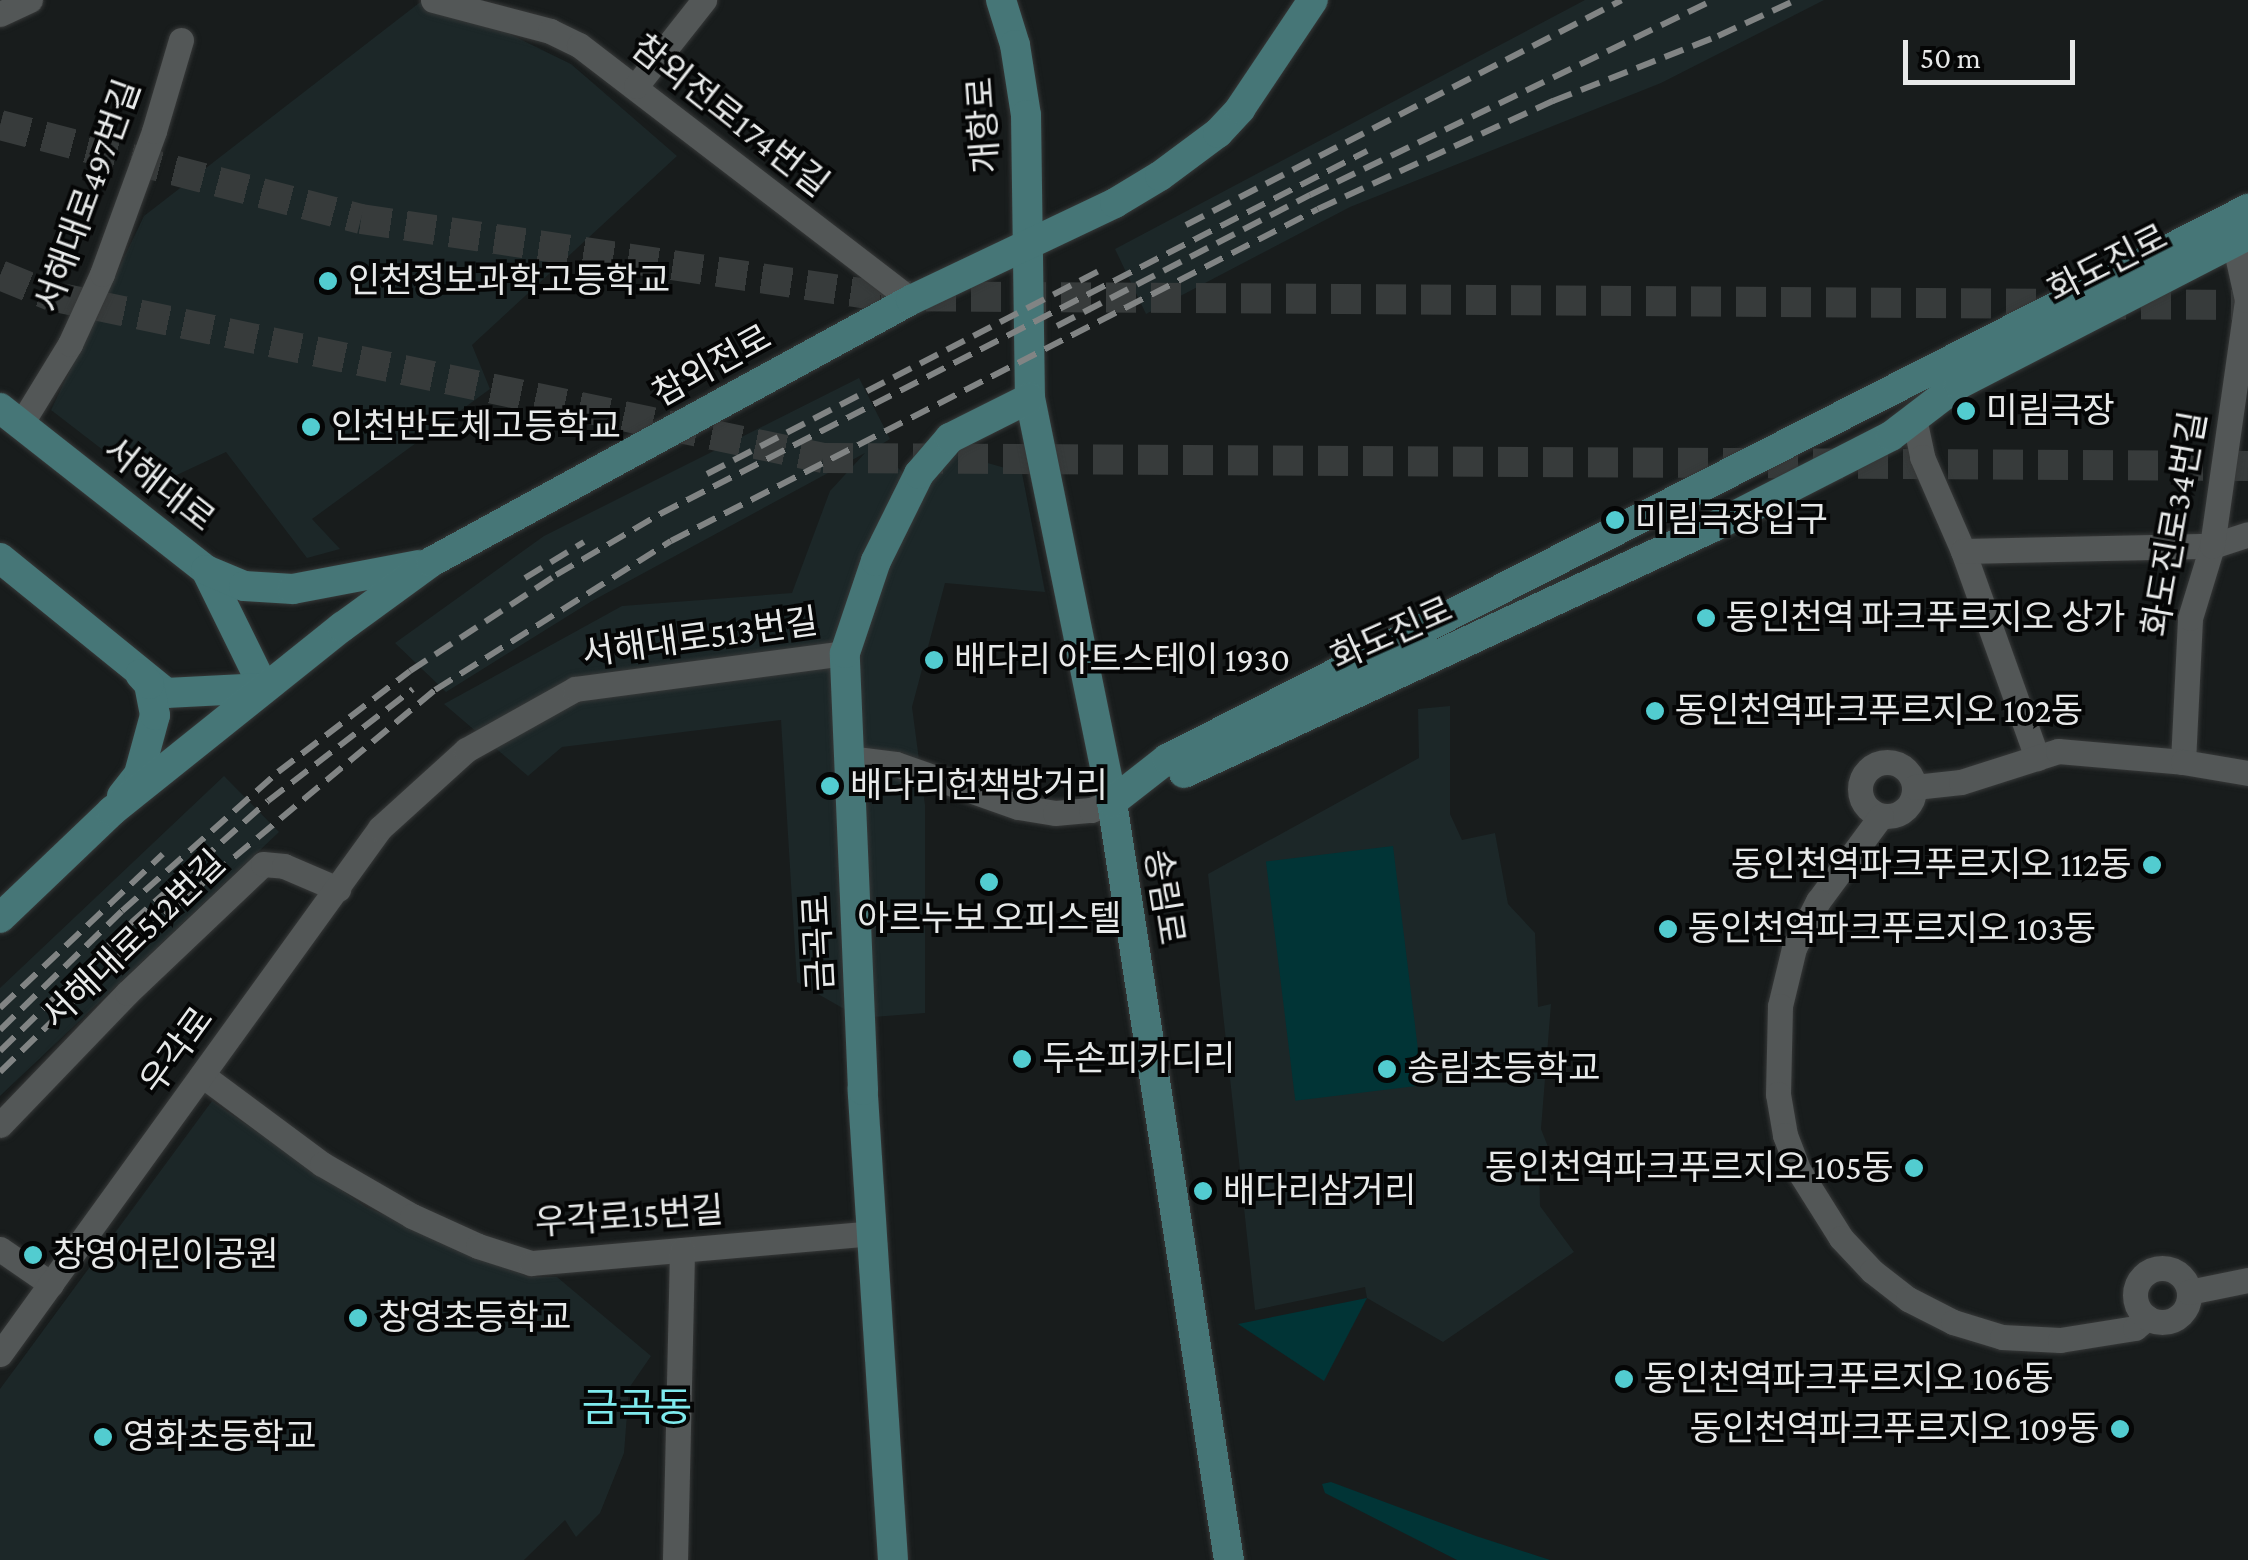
<!DOCTYPE html>
<meta charset="utf-8">
<style>
body{margin:0}
#map{position:relative;width:2248px;height:1560px;overflow:hidden;background:#181c1c;font-family:"Crimson Pro","Noto Sans KR",serif}
div>[style]{position:absolute}
.built>*{inset:0;background:#1c2728}
.green>*{inset:0;background:#013436;transform-origin:0 0}
.highway-tunnel>*{height:30px;margin-top:-15px;transform-origin:0;background:repeating-linear-gradient(90deg,#373b3b 0 30px,transparent 0 45px)}
.roads{filter:drop-shadow(0 0 2px #363838) drop-shadow(0 0 2px #363838)}
.street>*{height:25px;margin:-12.5px;padding:0 12.5px;transform-origin:12.5px;border-radius:12.5px;background:#535757}
.street>.ring{margin:-12.5px;padding:0;box-sizing:content-box;background:none;border:25px solid #535757;border-radius:50%}
.secondary>*{height:30px;margin:-15px;padding:0 15px;transform-origin:15px;border-radius:15px;background:#467677}
.rail>*{height:6px;margin-top:-3px;transform-origin:0;background:repeating-linear-gradient(90deg,#818484 0 20px,transparent 0 30px)}
.dots>*{width:28px;height:28px;translate:-50% -50%;box-sizing:border-box;border:5px solid #050606;border-radius:50%}
span{translate:-50% -50%;white-space:nowrap;text-align:center;line-height:1.15;-webkit-text-stroke:8px #050606;paint-order:stroke}
.street-label{font-size:35px;color:#e7e9e9}
.poi-label{font-size:35px;color:#e7e9e9}
.left{translate:0 -50%;text-align:left}
.right{translate:-100% -50%;text-align:right}
.quarter-label{font-size:40px;color:#7eeaed}
.scale{position:absolute;left:1903px;top:40px;width:172px;height:45px;box-sizing:border-box;border:5px solid #e7e9e9;border-top:0;padding-left:12px;font-size:30px;line-height:35px;white-space:nowrap;color:#e7e9e9;-webkit-text-stroke:8px #050606;paint-order:stroke}
</style>
<div id="map">
<div class="built">
<div style="clip-path:polygon(423px 0,440px 0,571px 64px,677px 156px,472px 345px,490px 389px,312px 519px,340px 549px,307px 558px,226px 452px,151px 487px,51px 410px,144px 216px)"></div>
<div style="clip-path:polygon(1585px 0,1824px 0,1661px 83px,1350px 207px,1146px 314px,1115px 249px)"></div>
<div style="clip-path:polygon(859px 378px,890px 439px,877px 447px,910px 480px,936px 448px,1022px 473px,1045px 592px,945px 583px,912px 707px,925px 805px,925px 1013px,860px 1018px,797px 982px,781px 720px,562px 747px,528px 776px,444px 704px,622px 606px,792px 593px,830px 491px,865px 453px,592px 601px,446px 692px,395px 643px,544px 536px)"></div>
<div style="clip-path:polygon(1450px 706px,1450px 814px,1462px 840px,1495px 833px,1508px 904px,1535px 933px,1538px 1007px,1551px 1004px,1541px 1129px,1550px 1152px,1539px 1162px,1540px 1206px,1574px 1252px,1443px 1342px,1367px 1298px,1365px 1287px,1255px 1310px,1208px 874px,1419px 758px,1418px 709px)"></div>
<div style="clip-path:polygon(224px 776px,279px 832px,0 1096px,0 988px)"></div>
<div style="clip-path:polygon(212px 1101px,366px 1207px,528px 1277px,557px 1277px,651px 1356px,629px 1388px,624px 1453px,600px 1513px,576px 1537px,565px 1520px,524px 1560px,0 1560px,0 1389px)"></div>
</div>
<div class="green">
<div style="left:1393px;top:846px;width:241px;height:128px;rotate:83deg"></div>
<div style="clip-path:polygon(1367px 1298px,1324px 1381px,1238px 1324px)"></div>
<div style="clip-path:polygon(1331px 1482px,1476px 1536px,1550px 1560px,1457px 1560px,1325px 1493px,1322px 1484px)"></div>
</div>
<div class="highway-tunnel">
<div style="left:0;top:125px;width:373px;rotate:14.6deg"></div>
<div style="left:361px;top:219px;width:526px;rotate:8.42deg"></div>
<div style="left:881px;top:296px;width:1367px;rotate:0.38deg"></div>
<div style="left:0;top:275px;width:55px;rotate:22.4deg"></div>
<div style="left:51px;top:296px;width:789px;rotate:11.85deg"></div>
<div style="left:823px;top:458px;width:1425px;rotate:0.32deg"></div>
</div>
<div class="roads">
<div class="street">
<div style="left:433px;top:0;width:121px;rotate:14.8deg"></div>
<div style="left:550px;top:31px;width:32px;rotate:26deg"></div>
<div style="left:579px;top:45px;width:419px;rotate:37.5deg"></div>
<div style="left:0;top:14px;width:33px;rotate:-25deg"></div>
<div style="left:636px;top:86px;width:110px;rotate:-51.7deg"></div>
<div style="left:1914px;top:418px;width:40px;rotate:78deg"></div>
<div style="left:1922px;top:457px;width:103px;rotate:66.4deg"></div>
<div style="left:1963px;top:551px;width:220px;rotate:70.3deg"></div>
<div style="left:21px;top:424px;width:94px;rotate:-58.5deg"></div>
<div style="left:70px;top:344px;width:77px;rotate:-65.4deg"></div>
<div style="left:102px;top:274px;width:152px;rotate:-70deg"></div>
<div style="left:154px;top:131px;width:95px;rotate:-73.5deg"></div>
<div style="left:1963px;top:551px;width:249px;rotate:-1.2deg"></div>
<div style="left:2212px;top:546px;width:38px;rotate:-18deg"></div>
<div style="left:848px;top:758px;width:48px;rotate:7.1deg"></div>
<div style="left:896px;top:764px;width:129px;rotate:19.4deg"></div>
<div style="left:1018px;top:807px;width:37px;rotate:9deg"></div>
<div style="left:1055px;top:813px;width:36px;rotate:-5deg"></div>
<div style="left:1091px;top:810px;width:22px;rotate:-21deg"></div>
<div class="ring" style="left:1860px;top:762px;width:29px;height:29px"></div>
<div style="left:2183px;top:762px;width:144px;rotate:-87.2deg"></div>
<div style="left:2190px;top:618px;width:75px;rotate:-73deg"></div>
<div style="left:2212px;top:546px;width:248px;rotate:-81.9deg"></div>
<div style="left:2247px;top:300px;width:78px;rotate:-102.6deg"></div>
<div style="left:1915px;top:787px;width:46px;rotate:-6.2deg"></div>
<div style="left:1961px;top:782px;width:102px;rotate:-17.7deg"></div>
<div style="left:2058px;top:751px;width:125px;rotate:5deg"></div>
<div style="left:2183px;top:762px;width:66px;rotate:9.6deg"></div>
<div style="left:1881px;top:816px;width:106px;rotate:126.5deg"></div>
<div style="left:1818px;top:901px;width:53px;rotate:117.1deg"></div>
<div style="left:1794px;top:948px;width:60px;rotate:103.6deg"></div>
<div style="left:1780px;top:1006px;width:88px;rotate:91.3deg"></div>
<div style="left:1778px;top:1094px;width:42px;rotate:80.3deg"></div>
<div style="left:1785px;top:1135px;width:39px;rotate:69deg"></div>
<div style="left:1799px;top:1171px;width:79px;rotate:57.9deg"></div>
<div style="left:1841px;top:1238px;width:45px;rotate:46.8deg"></div>
<div style="left:1872px;top:1271px;width:46px;rotate:37.9deg"></div>
<div style="left:1908px;top:1299px;width:51px;rotate:27.1deg"></div>
<div style="left:1953px;top:1322px;width:51px;rotate:17deg"></div>
<div style="left:2002px;top:1337px;width:58px;rotate:3deg"></div>
<div style="left:2060px;top:1340px;width:76px;rotate:-9.1deg"></div>
<div style="left:2135px;top:1328px;width:16px;rotate:-40deg"></div>
<div style="left:202px;top:1075px;width:149px;rotate:36.6deg"></div>
<div style="left:322px;top:1164px;width:104px;rotate:30deg"></div>
<div style="left:412px;top:1216px;width:72px;rotate:24.4deg"></div>
<div style="left:478px;top:1246px;width:56px;rotate:17.8deg"></div>
<div style="left:531px;top:1263px;width:342px;rotate:-5deg"></div>
<div style="left:0;top:1125px;width:183px;rotate:-46.1deg"></div>
<div style="left:127px;top:993px;width:187px;rotate:-43.5deg"></div>
<div style="left:263px;top:864px;width:21px;rotate:5deg"></div>
<div style="left:284px;top:866px;width:59px;rotate:23.1deg"></div>
<div style="left:0;top:1249px;width:62px;rotate:34.5deg"></div>
<div class="ring" style="left:2135px;top:1268px;width:29px;height:29px"></div>
<div style="left:2189px;top:1292px;width:60px;rotate:-11.5deg"></div>
<div style="left:0;top:1354px;width:649px;rotate:-54.15deg"></div>
<div style="left:380px;top:828px;width:116px;rotate:-42.2deg"></div>
<div style="left:466px;top:750px;width:125px;rotate:-29.2deg"></div>
<div style="left:575px;top:689px;width:272px;rotate:-7.6deg"></div>
<div style="left:675px;top:1560px;width:310px;rotate:-88.7deg"></div>
</div>
<div class="secondary">
<div style="left:1001px;top:0;width:47px;rotate:72.7deg"></div>
<div style="left:1015px;top:45px;width:71px;rotate:81.1deg"></div>
<div style="left:1026px;top:115px;width:283px;rotate:89.2deg"></div>
<div style="left:1030px;top:398px;width:412px;rotate:78.5deg"></div>
<div style="left:1112px;top:802px;width:767px;rotate:81.23deg"></div>
<div style="left:0;top:408px;width:262px;rotate:38.2deg"></div>
<div style="left:206px;top:570px;width:131px;rotate:63.8deg"></div>
<div style="left:0;top:558px;width:214px;rotate:39.1deg"></div>
<div style="left:166px;top:693px;width:98px;rotate:-2.9deg"></div>
<div style="left:206px;top:570px;width:41px;rotate:22.8deg"></div>
<div style="left:244px;top:586px;width:49px;rotate:3.5deg"></div>
<div style="left:293px;top:589px;width:128px;rotate:-10.8deg"></div>
<div style="left:1184px;top:773px;width:583px;rotate:-24.94deg"></div>
<div style="left:1713px;top:527px;width:200px;rotate:-27.1deg"></div>
<div style="left:1891px;top:436px;width:86px;rotate:-37.4deg"></div>
<div style="left:1959px;top:384px;width:325px;rotate:-27.3deg"></div>
<div style="left:122px;top:796px;width:28px;rotate:-52deg"></div>
<div style="left:139px;top:774px;width:61px;rotate:-74.8deg"></div>
<div style="left:155px;top:715px;width:32px;rotate:-101deg"></div>
<div style="left:149px;top:684px;width:13px;rotate:-132deg"></div>
<div style="left:1112px;top:802px;width:70px;rotate:-38deg"></div>
<div style="left:1167px;top:759px;width:1213px;rotate:-26.97deg"></div>
<div style="left:0;top:918px;width:155px;rotate:-43.7deg"></div>
<div style="left:112px;top:811px;width:295px;rotate:-38.7deg"></div>
<div style="left:342px;top:627px;width:110px;rotate:-36.1deg"></div>
<div style="left:431px;top:562px;width:547px;rotate:-28.63deg"></div>
<div style="left:911px;top:300px;width:226px;rotate:-25.4deg"></div>
<div style="left:1115px;top:203px;width:52px;rotate:-31deg"></div>
<div style="left:1160px;top:176px;width:72px;rotate:-36.6deg"></div>
<div style="left:1218px;top:133px;width:33px;rotate:-47deg"></div>
<div style="left:1240px;top:109px;width:131px;rotate:-56.2deg"></div>
<div style="left:893px;top:1560px;width:471px;rotate:-93.7deg"></div>
<div style="left:863px;top:1090px;width:437px;rotate:-92.4deg"></div>
<div style="left:845px;top:653px;width:97px;rotate:-71.4deg"></div>
<div style="left:876px;top:561px;width:97px;rotate:-63.7deg"></div>
<div style="left:919px;top:474px;width:48px;rotate:-49.3deg"></div>
<div style="left:950px;top:438px;width:89px;rotate:-26.6deg"></div>
</div>
</div>
<div class="rail">
<div style="left:1186px;top:225px;width:490px;rotate:-27.3deg"></div>
<div style="left:1057px;top:326px;width:285px;rotate:-27.4deg"></div>
<div style="left:1310px;top:195px;width:449px;rotate:-25.8deg"></div>
<div style="left:707px;top:474px;width:441px;rotate:-27.4deg"></div>
<div style="left:525px;top:578px;width:69px;rotate:-31.4deg"></div>
<div style="left:0;top:1008px;width:224px;rotate:-43.4deg"></div>
<div style="left:0;top:1030px;width:170px;rotate:-44.3deg"></div>
<div style="left:122px;top:911px;width:209px;rotate:-41.7deg"></div>
<div style="left:278px;top:772px;width:166px;rotate:-37.4deg"></div>
<div style="left:410px;top:671px;width:175px;rotate:-33.3deg"></div>
<div style="left:556px;top:575px;width:121px;rotate:-30.4deg"></div>
<div style="left:660px;top:514px;width:795px;rotate:-27.18deg"></div>
<div style="left:0;top:1051px;width:185px;rotate:-44.3deg"></div>
<div style="left:132px;top:922px;width:182px;rotate:-41.7deg"></div>
<div style="left:268px;top:801px;width:183px;rotate:-37.7deg"></div>
<div style="left:0;top:1072px;width:198px;rotate:-44.2deg"></div>
<div style="left:142px;top:934px;width:381px;rotate:-39.8deg"></div>
<div style="left:435px;top:690px;width:279px;rotate:-32.3deg"></div>
<div style="left:671px;top:541px;width:727px;rotate:-27.16deg"></div>
<div style="left:1318px;top:209px;width:259px;rotate:-24.7deg"></div>
<div style="left:1553px;top:101px;width:177px;rotate:-21.5deg"></div>
<div style="left:1718px;top:36px;width:86px;rotate:-24.8deg"></div>
</div>
<div class="dots">
<div style="left:328px;top:281px;background:#52ccd0"></div>
<div style="left:1966px;top:411px;background:#52ccd0"></div>
<div style="left:311px;top:427px;background:#52ccd0"></div>
<div style="left:1615px;top:520px;background:#52ccd0"></div>
<div style="left:1706px;top:618px;background:#52ccd0"></div>
<div style="left:934px;top:660px;background:#52ccd0"></div>
<div style="left:1655px;top:711px;background:#52ccd0"></div>
<div style="left:830px;top:786px;background:#52ccd0"></div>
<div style="left:2152px;top:865px;background:#52ccd0"></div>
<div style="left:989px;top:882px;background:#52ccd0"></div>
<div style="left:1668px;top:929px;background:#52ccd0"></div>
<div style="left:1022px;top:1059px;background:#52ccd0"></div>
<div style="left:1387px;top:1069px;background:#52ccd0"></div>
<div style="left:1914px;top:1168px;background:#52ccd0"></div>
<div style="left:1203px;top:1191px;background:#52ccd0"></div>
<div style="left:33px;top:1255px;background:#52ccd0"></div>
<div style="left:358px;top:1318px;background:#52ccd0"></div>
<div style="left:1624px;top:1379px;background:#52ccd0"></div>
<div style="left:2120px;top:1429px;background:#52ccd0"></div>
<div style="left:103px;top:1437px;background:#52ccd0"></div>
</div>
<div class="street-label">
<span style="left:730px;top:116px;rotate:38deg">참외전로174번길</span>
<span style="left:984px;top:125px;rotate:-94deg">개항로</span>
<span style="left:88px;top:196px;rotate:-70deg">서해대로497번길</span>
<span style="left:2108px;top:264px;rotate:-27deg">화도진로</span>
<span style="left:712px;top:366px;rotate:-29deg">참외전로</span>
<span style="left:159px;top:485px;rotate:38deg">서해대로</span>
<span style="left:2175px;top:524px;rotate:-80deg">화도진로34번길</span>
<span style="left:1392px;top:634px;rotate:-24deg">화도진로</span>
<span style="left:700px;top:638px;rotate:-8deg">서해대로513번길</span>
<span style="left:1164px;top:897px;rotate:81deg">송림로</span>
<span style="left:134px;top:940px;rotate:-44deg">서해대로512번길</span>
<span style="left:819px;top:943px;rotate:-93deg">금곡로</span>
<span style="left:177px;top:1051px;rotate:-54deg">우각로</span>
<span style="left:629px;top:1217px;rotate:-4deg">우각로15번길</span>
</div>
<div class="poi-label">
<span class="left" style="left:348px;top:281px">인천정보과학고등학교</span>
<span class="left" style="left:1986px;top:411px">미림극장</span>
<span class="left" style="left:331px;top:427px">인천반도체고등학교</span>
<span class="left" style="left:1635px;top:520px">미림극장입구</span>
<span class="left" style="left:1726px;top:618px">동인천역 파크푸르지오 상가</span>
<span class="left" style="left:954px;top:660px">배다리 아트스테이 1930</span>
<span class="left" style="left:1675px;top:711px">동인천역파크푸르지오 102동</span>
<span class="left" style="left:850px;top:786px">배다리헌책방거리</span>
<span class="right" style="left:2132px;top:865px">동인천역파크푸르지오 112동</span>
<span style="left:989px;top:919px">아르누보 오피스텔</span>
<span class="left" style="left:1688px;top:929px">동인천역파크푸르지오 103동</span>
<span class="left" style="left:1042px;top:1059px">두손피카디리</span>
<span class="left" style="left:1407px;top:1069px">송림초등학교</span>
<span class="right" style="left:1894px;top:1168px">동인천역파크푸르지오 105동</span>
<span class="left" style="left:1223px;top:1191px">배다리삼거리</span>
<span class="left" style="left:53px;top:1255px">창영어린이공원</span>
<span class="left" style="left:378px;top:1318px">창영초등학교</span>
<span class="left" style="left:1644px;top:1379px">동인천역파크푸르지오 106동</span>
<span class="right" style="left:2100px;top:1429px">동인천역파크푸르지오 109동</span>
<span class="left" style="left:123px;top:1437px">영화초등학교</span>
</div>
<div class="quarter-label">
<span style="left:637px;top:1408px">금곡동</span>
</div>
<div class="scale">50 m</div>
</div>
